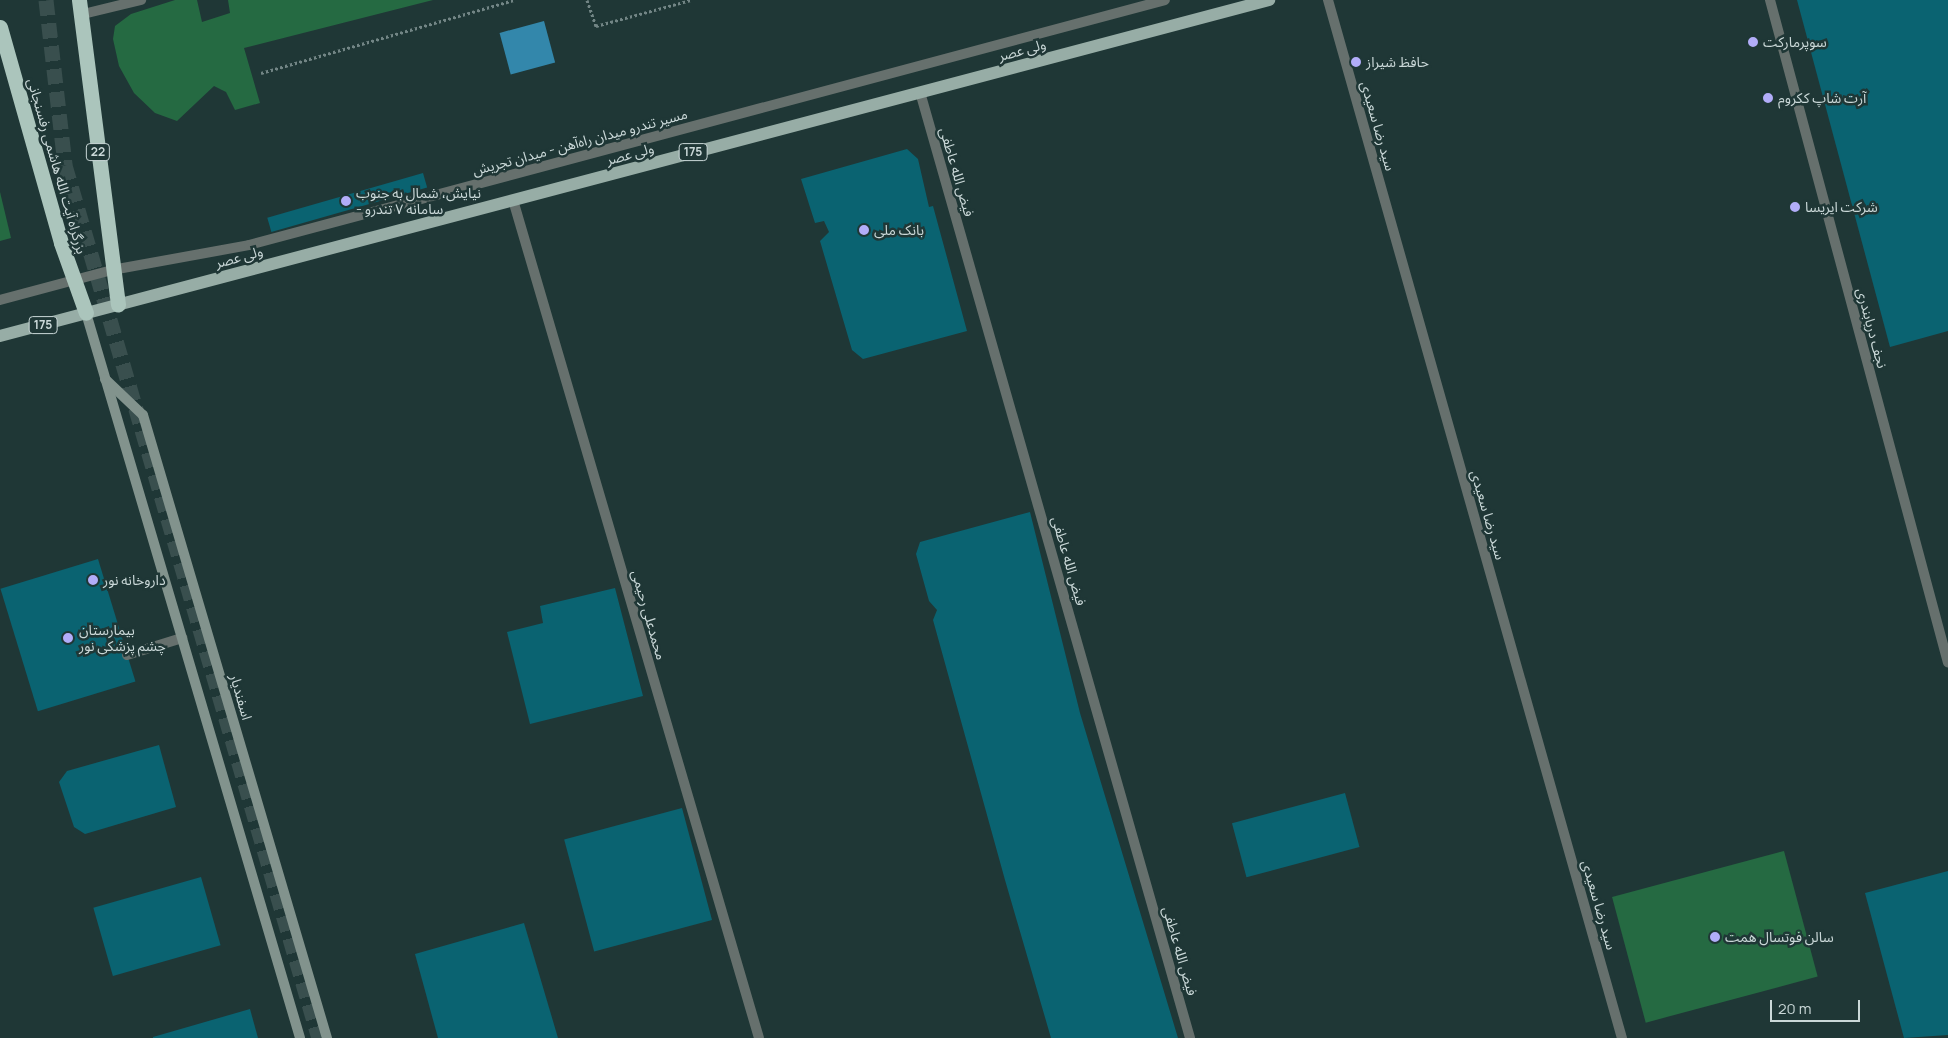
<!DOCTYPE html>
<meta charset="utf-8">
<style>
body{margin:0}
#map{position:relative;width:1948px;height:1038px;overflow:hidden;background:#1f3736;font-family:Manrope,"Noto Sans Arabic",sans-serif}
div>[style]{position:absolute}
.green>*{inset:0;background:#256a42;transform-origin:0 0}
.water>*{inset:0;background:#3387ab;transform-origin:0 0}
.building>*{inset:0;background:#0a6371;transform-origin:0 0}
.highway-tunnel>*{height:15px;margin-top:-7.5px;transform-origin:0;background:repeating-linear-gradient(90deg,#394f4e 0 15px,transparent 0 23px)}
.path>*{height:3px;margin-top:-1.5px;transform-origin:0;background:repeating-linear-gradient(90deg,#728585 0 2.5px,transparent 0 5px)}
.lane>*{height:10px;margin:-5px;padding:0 5px;transform-origin:5px;border-radius:5px;background:#66706d}
.street>*{height:10px;margin:-5px;padding:0 5px;transform-origin:5px;border-radius:5px;background:#66706d}
.secondary>*{height:10px;margin:-5px;padding:0 5px;transform-origin:5px;border-radius:5px;background:#82938d}
.primary>*{height:12px;margin:-6px;padding:0 6px;transform-origin:6px;border-radius:6px;background:#97ada6}
.highway>*{height:15px;margin:-7.5px;padding:0 7.5px;transform-origin:7.5px;border-radius:7.5px;background:#abc5bc}
.dots>*{width:14px;height:14px;translate:-50% -50%;box-sizing:border-box;border:2px solid #1f3736;border-radius:50%}
span{translate:-50% -50%;white-space:nowrap;text-align:center;line-height:1.15;-webkit-text-stroke:5px #1f3736;paint-order:stroke}
.shield-label span{padding:1px 4px;background:#1f3736;border:1px solid;border-radius:4px;-webkit-text-stroke-width:0}
.shield-label{font-size:12px;color:#cad8d8;font-weight:700}
.poi-label{font-size:14px;color:#cad8d8}
.left{translate:0 -50%;text-align:left}
.street-label{font-size:14px;color:#cad8d8}
.scale{position:absolute;left:1770px;top:1000px;width:90px;height:22px;box-sizing:border-box;border:2px solid #cad8d8;border-top:0;padding-left:6px;font-size:15px;line-height:18px;white-space:nowrap;color:#cad8d8;-webkit-text-stroke:4px #1f3736;paint-order:stroke}
</style>
<div id="map">
<div class="green">
<div style="clip-path:polygon(175px 0,197px 0,202px 22px,230px 13px,228px 0,433px 0,244px 48px,260px 103px,235px 110px,226px 92px,214px 86px,177px 121px,155px 113px,134px 93px,119px 66px,113px 39px,115px 26px,131px 14px)"></div>
<div style="clip-path:polygon(0 192px,11px 238px,0 241px)"></div>
<div style="left:1784px;top:851px;width:130px;height:178px;rotate:75deg"></div>
</div>
<div class="water">
<div style="left:544px;top:21px;width:43px;height:46px;rotate:75deg"></div>
</div>
<div class="building">
<div style="clip-path:polygon(1797px 0,1948px 0,1948px 331px,1890px 347px)"></div>
<div style="clip-path:polygon(907px 149px,918px 159px,929px 207px,933px 206px,967px 331px,863px 359px,852px 350px,820px 241px,829px 232px,824px 221px,815px 223px,801px 179px)"></div>
<div style="left:423px;top:173px;width:15px;height:162px;rotate:74deg"></div>
<div style="clip-path:polygon(1030px 512px,1080px 713px,1178px 1038px,1051px 1038px,1005px 880px,933px 620px,937px 610px,929px 601px,916px 554px,920px 542px)"></div>
<div style="left:98px;top:559px;width:128px;height:102px;rotate:73deg"></div>
<div style="clip-path:polygon(615px 588px,643px 696px,530px 724px,507px 632px,543px 623px,540px 606px)"></div>
<div style="clip-path:polygon(159px 745px,176px 807px,85px 834px,74px 827px,59px 782px,67px 771px)"></div>
<div style="left:1345px;top:793px;width:56px;height:117px;rotate:75deg"></div>
<div style="left:682px;top:808px;width:116px;height:122px;rotate:75deg"></div>
<div style="clip-path:polygon(1948px 871px,1948px 1035px,1904px 1038px,1865px 893px)"></div>
<div style="left:201px;top:877px;width:71px;height:112px;rotate:74deg"></div>
<div style="clip-path:polygon(524px 923px,558px 1038px,438px 1038px,415px 954px)"></div>
<div style="clip-path:polygon(250px 1009px,258px 1038px,153px 1038px,153px 1037px)"></div>
</div>
<div class="highway-tunnel">
<div style="left:46px;top:0;width:166px;rotate:83.4deg"></div>
<div style="left:65px;top:165px;width:909px;rotate:73.78deg"></div>
</div>
<div class="path">
<div style="left:587px;top:0;width:28px;rotate:71deg"></div>
<div style="left:596px;top:26px;width:98px;rotate:-15.3deg"></div>
<div style="left:261px;top:73px;width:263px;rotate:-16.1deg"></div>
</div>
<div class="lane">
<div style="left:79px;top:15px;width:64px;rotate:-13.6deg"></div>
<div style="left:0;top:300px;width:116px;rotate:-15deg"></div>
<div style="left:112px;top:270px;width:139px;rotate:-10.3deg"></div>
<div style="left:249px;top:245px;width:948px;rotate:-14.97deg"></div>
<div style="left:127px;top:655px;width:58px;rotate:-17.2deg"></div>
</div>
<div class="street">
<div style="left:1328px;top:0;width:1079px;rotate:74.19deg"></div>
<div style="left:1770px;top:0;width:686px;rotate:74.97deg"></div>
<div style="left:920px;top:92px;width:984px;rotate:74.07deg"></div>
<div style="left:513px;top:200px;width:873px;rotate:73.64deg"></div>
</div>
<div class="secondary">
<div style="left:86px;top:313px;width:756px;rotate:73.55deg"></div>
<div style="left:105px;top:379px;width:52px;rotate:43.5deg"></div>
<div style="left:143px;top:415px;width:650px;rotate:73.55deg"></div>
</div>
<div class="primary">
<div style="left:0;top:336px;width:1313px;rotate:-14.83deg"></div>
</div>
<div class="highway">
<div style="left:79px;top:0;width:307px;rotate:82.7deg"></div>
<div style="left:0;top:27px;width:224px;rotate:74.2deg"></div>
<div style="left:61px;top:243px;width:74px;rotate:70.3deg"></div>
</div>
<div class="dots">
<div style="left:1753px;top:42px;background:#b2adf9"></div>
<div style="left:1356px;top:62px;background:#b2adf9"></div>
<div style="left:1768px;top:98px;background:#b2adf9"></div>
<div style="left:346px;top:201px;background:#b2adf9"></div>
<div style="left:1795px;top:207px;background:#b2adf9"></div>
<div style="left:864px;top:230px;background:#b2adf9"></div>
<div style="left:93px;top:580px;background:#b2adf9"></div>
<div style="left:68px;top:638px;background:#b2adf9"></div>
<div style="left:1715px;top:937px;background:#b2adf9"></div>
</div>
<div class="shield-label">
<span style="left:98px;top:152px">22</span>
<span style="left:693px;top:152px">175</span>
<span style="left:43px;top:325px">175</span>
</div>
<div class="poi-label">
<span class="left" style="left:1763px;top:42px">سوپرمارکت</span>
<span class="left" style="left:1366px;top:62px">حافظ شیراز</span>
<span class="left" style="left:1778px;top:98px">آرت شاپ ککروم</span>
<span class="left" style="left:356px;top:201px">نیایش، شمال به جنوب<br>- سامانه ۷ تندرو</span>
<span class="left" style="left:1805px;top:207px">شرکت ایریسا</span>
<span class="left" style="left:874px;top:230px">بانک ملی</span>
<span class="left" style="left:103px;top:580px">داروخانه نور</span>
<span class="left" style="left:79px;top:638px">بیمارستان<br>چشم پزشکی نور</span>
<span class="left" style="left:1725px;top:937px">سالن فوتسال همت</span>
</div>
<div class="street-label">
<span style="left:1022px;top:50px;rotate:-15deg">ولی عصر</span>
<span style="left:1378px;top:126px;rotate:74deg">سید رضا سعیدی</span>
<span style="left:580px;top:142px;rotate:-15deg">مسیر تندرو میدان راه‌آهن - میدان تجریش</span>
<span style="left:630px;top:154px;rotate:-15deg">ولی عصر</span>
<span style="left:57px;top:166px;rotate:74deg">بزرگراه آیت الله هاشمی رفسنجانی</span>
<span style="left:957px;top:172px;rotate:74deg">فیض الله عاطفی</span>
<span style="left:239px;top:257px;rotate:-15deg">ولی عصر</span>
<span style="left:1872px;top:328px;rotate:75deg">نجف دریابندری</span>
<span style="left:1488px;top:515px;rotate:74deg">سید رضا سعیدی</span>
<span style="left:1069px;top:561px;rotate:74deg">فیض الله عاطفی</span>
<span style="left:649px;top:615px;rotate:74deg">محمدعلی رحیمی</span>
<span style="left:241px;top:697px;rotate:74deg">اسفندیار</span>
<span style="left:1599px;top:905px;rotate:74deg">سید رضا سعیدی</span>
<span style="left:1180px;top:951px;rotate:74deg">فیض الله عاطفی</span>
</div>
<div class="scale">20 m</div>
</div>
